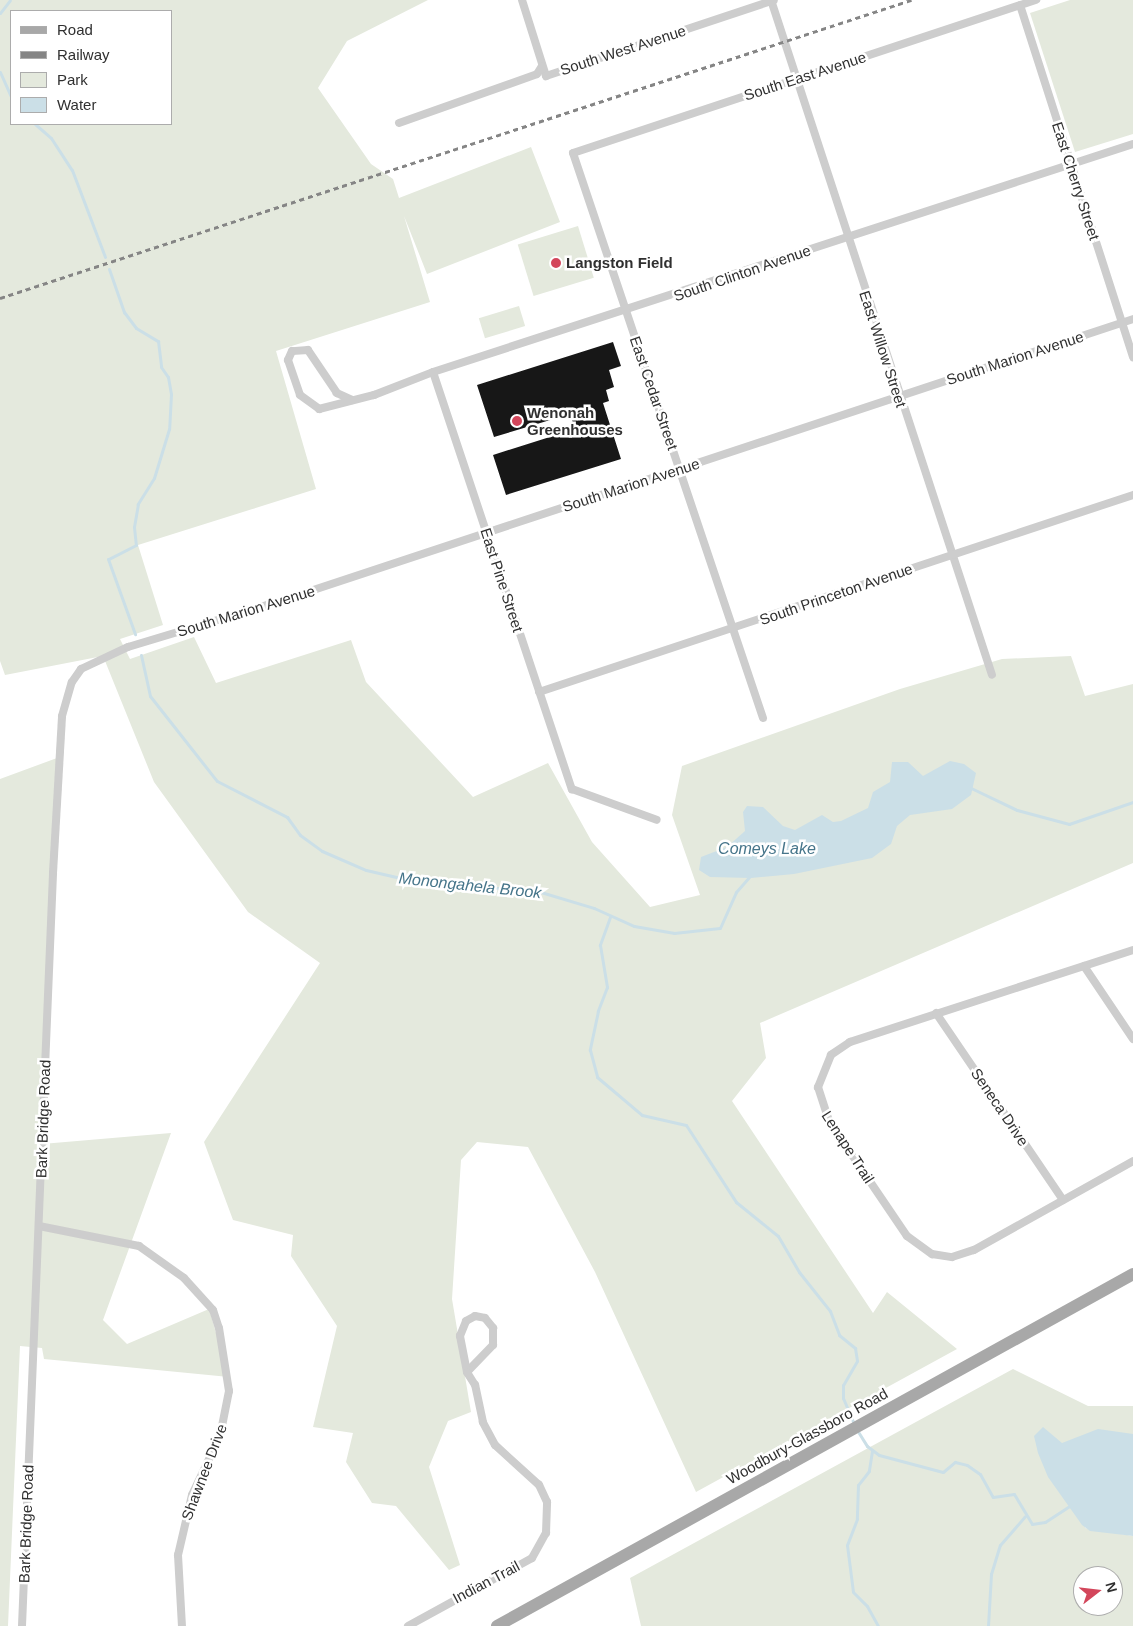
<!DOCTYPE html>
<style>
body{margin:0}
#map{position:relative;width:1133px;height:1626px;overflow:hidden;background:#fff;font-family:Arial,sans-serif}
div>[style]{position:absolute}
.green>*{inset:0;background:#e4e9dd;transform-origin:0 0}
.water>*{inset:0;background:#cbdfe7}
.stream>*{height:3px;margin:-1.5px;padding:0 1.5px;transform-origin:1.5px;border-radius:1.5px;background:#cbdfe7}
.building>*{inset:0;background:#171717}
.minor>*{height:8px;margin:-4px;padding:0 4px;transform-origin:4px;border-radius:4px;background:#cdcdcd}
.primary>*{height:12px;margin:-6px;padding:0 6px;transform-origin:6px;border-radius:6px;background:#a8a8a8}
.rail>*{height:3px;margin-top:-1.5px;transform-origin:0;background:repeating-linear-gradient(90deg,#858585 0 5px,transparent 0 9px)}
.dots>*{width:14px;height:14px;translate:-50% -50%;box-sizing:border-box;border:2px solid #fff;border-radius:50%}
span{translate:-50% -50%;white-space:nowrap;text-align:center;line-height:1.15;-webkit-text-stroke:5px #fff;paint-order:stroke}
.street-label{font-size:15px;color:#303030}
.poi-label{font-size:15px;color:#303030;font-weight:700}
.left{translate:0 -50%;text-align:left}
.water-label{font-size:16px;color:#46758a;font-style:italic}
.legend{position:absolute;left:10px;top:10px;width:162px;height:115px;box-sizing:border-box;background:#fff;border:1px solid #acacac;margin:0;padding:6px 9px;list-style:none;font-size:15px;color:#303030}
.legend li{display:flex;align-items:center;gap:10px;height:25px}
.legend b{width:25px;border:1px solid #acacac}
.north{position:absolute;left:1073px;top:1566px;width:50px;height:50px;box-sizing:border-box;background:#fff;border:1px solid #acacac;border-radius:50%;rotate:74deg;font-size:14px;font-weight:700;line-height:20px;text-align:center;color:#303030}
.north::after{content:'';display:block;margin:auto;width:18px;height:22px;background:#d3465b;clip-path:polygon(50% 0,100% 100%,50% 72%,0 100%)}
</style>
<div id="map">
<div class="green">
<div style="clip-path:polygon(evenodd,0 0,428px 0,347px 41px,318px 88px,371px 164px,393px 179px,399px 198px,531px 147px,560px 222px,427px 274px,404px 216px,430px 302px,276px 351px,316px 489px,138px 545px,163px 625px,120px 639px,130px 659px,194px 637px,216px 683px,351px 640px,366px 682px,473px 797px,548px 763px,592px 842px,650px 907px,700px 895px,672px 815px,682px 766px,900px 689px,1002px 659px,1071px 656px,1085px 696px,1133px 684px,1133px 863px,760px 1023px,766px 1058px,732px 1101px,873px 1313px,887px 1292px,957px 1349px,696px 1492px,595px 1272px,528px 1147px,477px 1142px,461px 1160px,452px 1299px,471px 1412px,448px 1421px,429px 1467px,460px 1565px,449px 1570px,396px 1506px,372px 1503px,346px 1462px,353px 1433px,313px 1427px,337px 1326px,291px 1256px,293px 1235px,233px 1220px,204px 1142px,320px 963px,248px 912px,154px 782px,103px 656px,5px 675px,0 661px,0 0,11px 11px,171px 11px,171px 124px,11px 124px,11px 11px)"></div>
<div style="clip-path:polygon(1070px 0,1133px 0,1133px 134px,1075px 152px,1030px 13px)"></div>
<div style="left:578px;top:226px;width:54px;height:63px;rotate:73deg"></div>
<div style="left:519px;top:306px;width:21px;height:42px;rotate:73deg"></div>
<div style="clip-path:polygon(57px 758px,42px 1144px,171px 1133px,103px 1320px,127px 1344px,209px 1309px,229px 1377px,44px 1359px,42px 1348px,20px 1346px,8px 1626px,0 1626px,0 779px)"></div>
<div style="clip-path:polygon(evenodd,1013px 1369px,1088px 1406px,1133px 1406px,1133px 1435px,1085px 1528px,1133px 1536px,1133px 1626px,641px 1626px,630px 1578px,1013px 1369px,1083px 1576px,1113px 1576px,1113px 1606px,1083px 1606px,1083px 1576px)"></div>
</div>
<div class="water">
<div style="clip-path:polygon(950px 761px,964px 764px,976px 773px,971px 795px,952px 809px,910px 815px,897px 826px,891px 844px,872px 858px,794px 874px,751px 878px,710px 877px,699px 870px,701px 857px,727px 847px,745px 831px,743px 812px,747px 806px,763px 807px,783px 826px,795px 830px,822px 815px,833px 822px,841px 821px,868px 808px,873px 792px,890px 782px,892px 762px,908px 762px,923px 776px)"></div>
<div style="clip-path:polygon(1043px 1427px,1062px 1443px,1098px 1429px,1133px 1434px,1133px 1536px,1090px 1531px,1082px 1525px,1048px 1477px,1038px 1453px,1034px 1436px)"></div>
</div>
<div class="stream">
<div style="left:0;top:13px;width:16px;rotate:-52deg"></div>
<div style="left:0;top:72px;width:27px;rotate:66deg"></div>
<div style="left:35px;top:124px;width:21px;rotate:41deg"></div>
<div style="left:51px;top:138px;width:38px;rotate:57deg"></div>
<div style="left:72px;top:170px;width:93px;rotate:69.2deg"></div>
<div style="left:109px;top:269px;width:46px;rotate:70.8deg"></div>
<div style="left:124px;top:312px;width:20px;rotate:53deg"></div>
<div style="left:136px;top:328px;width:26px;rotate:31deg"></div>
<div style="left:158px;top:341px;width:26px;rotate:83deg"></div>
<div style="left:161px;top:367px;width:12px;rotate:55deg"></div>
<div style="left:168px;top:377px;width:17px;rotate:80deg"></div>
<div style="left:171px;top:394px;width:35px;rotate:93deg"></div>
<div style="left:169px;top:429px;width:51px;rotate:107deg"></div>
<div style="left:154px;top:478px;width:31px;rotate:122deg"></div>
<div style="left:138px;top:504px;width:23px;rotate:100deg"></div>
<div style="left:134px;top:527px;width:18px;rotate:84deg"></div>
<div style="left:136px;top:545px;width:31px;rotate:153deg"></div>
<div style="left:108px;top:559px;width:80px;rotate:70.2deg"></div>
<div style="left:141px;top:655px;width:42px;rotate:77.6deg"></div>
<div style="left:150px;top:696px;width:108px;rotate:51.8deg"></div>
<div style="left:217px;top:781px;width:79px;rotate:27.2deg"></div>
<div style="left:287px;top:817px;width:22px;rotate:54deg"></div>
<div style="left:300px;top:835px;width:27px;rotate:36deg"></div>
<div style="left:322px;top:851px;width:48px;rotate:23.4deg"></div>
<div style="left:366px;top:870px;width:62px;rotate:13.1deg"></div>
<div style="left:426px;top:884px;width:108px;rotate:3.2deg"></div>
<div style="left:534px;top:890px;width:63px;rotate:16.7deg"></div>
<div style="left:594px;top:908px;width:44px;rotate:24.2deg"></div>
<div style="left:634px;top:926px;width:41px;rotate:9.9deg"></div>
<div style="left:674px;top:933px;width:46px;rotate:-6.2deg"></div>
<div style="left:720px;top:928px;width:39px;rotate:-66deg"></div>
<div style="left:736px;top:892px;width:20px;rotate:-49deg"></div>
<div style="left:971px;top:788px;width:51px;rotate:25.6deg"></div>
<div style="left:1017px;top:810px;width:54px;rotate:15.1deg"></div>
<div style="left:1069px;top:824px;width:68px;rotate:-19deg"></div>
<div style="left:610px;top:917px;width:30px;rotate:110deg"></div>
<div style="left:600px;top:945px;width:43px;rotate:80.5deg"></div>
<div style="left:607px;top:987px;width:26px;rotate:111deg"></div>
<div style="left:598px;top:1011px;width:40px;rotate:102deg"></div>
<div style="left:590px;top:1050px;width:28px;rotate:75deg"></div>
<div style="left:597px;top:1077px;width:59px;rotate:40.2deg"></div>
<div style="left:642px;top:1115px;width:45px;rotate:12.8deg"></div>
<div style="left:686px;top:1125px;width:92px;rotate:57deg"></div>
<div style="left:736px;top:1202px;width:54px;rotate:39deg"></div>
<div style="left:778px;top:1236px;width:42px;rotate:59.7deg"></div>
<div style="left:799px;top:1272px;width:50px;rotate:51.5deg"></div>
<div style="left:830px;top:1311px;width:26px;rotate:69deg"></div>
<div style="left:839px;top:1335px;width:21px;rotate:39deg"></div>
<div style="left:855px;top:1348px;width:13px;rotate:81deg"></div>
<div style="left:857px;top:1361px;width:28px;rotate:120deg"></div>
<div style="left:843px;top:1385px;width:13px;rotate:90deg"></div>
<div style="left:843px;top:1398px;width:28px;rotate:67deg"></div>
<div style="left:857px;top:1430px;width:19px;rotate:58deg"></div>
<div style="left:867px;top:1446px;width:15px;rotate:37deg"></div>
<div style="left:879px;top:1455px;width:66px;rotate:14.9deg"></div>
<div style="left:943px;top:1472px;width:16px;rotate:-40deg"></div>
<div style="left:955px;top:1462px;width:12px;rotate:14deg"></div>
<div style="left:967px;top:1465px;width:16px;rotate:35deg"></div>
<div style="left:980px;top:1474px;width:26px;rotate:61deg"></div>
<div style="left:993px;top:1497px;width:21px;rotate:-8deg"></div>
<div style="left:1014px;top:1494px;width:35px;rotate:59deg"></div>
<div style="left:1032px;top:1524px;width:13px;rotate:-9deg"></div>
<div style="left:1045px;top:1522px;width:31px;rotate:-33deg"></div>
<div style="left:872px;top:1451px;width:20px;rotate:99deg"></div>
<div style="left:869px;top:1471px;width:18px;rotate:128deg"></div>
<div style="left:858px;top:1485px;width:34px;rotate:92deg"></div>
<div style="left:857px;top:1519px;width:28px;rotate:111deg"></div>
<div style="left:847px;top:1545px;width:47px;rotate:82.7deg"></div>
<div style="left:853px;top:1592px;width:20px;rotate:45deg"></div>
<div style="left:867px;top:1606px;width:23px;rotate:61deg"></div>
<div style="left:988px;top:1626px;width:52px;rotate:-86.7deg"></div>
<div style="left:991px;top:1574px;width:30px;rotate:-73deg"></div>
<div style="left:1000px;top:1545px;width:38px;rotate:-49deg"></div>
</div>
<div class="building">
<div style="clip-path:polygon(613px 342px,621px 366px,609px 370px,614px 387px,606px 390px,609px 401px,603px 403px,621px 459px,506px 495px,493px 455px,575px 429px,570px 414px,494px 437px,477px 385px)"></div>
</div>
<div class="minor">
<div style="left:522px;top:0;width:80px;rotate:72.5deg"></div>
<div style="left:546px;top:76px;width:240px;rotate:-18.4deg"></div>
<div style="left:771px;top:0;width:710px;rotate:71.87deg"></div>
<div style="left:1020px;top:5px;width:370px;rotate:72.2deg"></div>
<div style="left:399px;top:123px;width:146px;rotate:-19.5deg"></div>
<div style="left:537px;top:74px;width:9px;rotate:-58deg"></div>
<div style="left:433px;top:372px;width:440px;rotate:71.6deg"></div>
<div style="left:572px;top:789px;width:90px;rotate:20deg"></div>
<div style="left:352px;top:400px;width:17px;rotate:-155deg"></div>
<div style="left:337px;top:393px;width:52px;rotate:-124deg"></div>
<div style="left:308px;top:350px;width:16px;rotate:176deg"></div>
<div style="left:292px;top:351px;width:10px;rotate:114deg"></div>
<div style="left:288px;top:360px;width:37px;rotate:71deg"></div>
<div style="left:300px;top:395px;width:24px;rotate:36deg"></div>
<div style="left:319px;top:409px;width:57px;rotate:-14.3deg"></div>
<div style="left:374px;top:395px;width:63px;rotate:-21.3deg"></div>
<div style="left:433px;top:372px;width:736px;rotate:-18.04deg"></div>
<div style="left:539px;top:692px;width:626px;rotate:-18.35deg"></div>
<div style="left:763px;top:718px;width:596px;rotate:-108.59deg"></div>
<div style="left:573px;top:153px;width:488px;rotate:-18.3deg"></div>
<div style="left:1133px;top:950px;width:298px;rotate:162deg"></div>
<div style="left:850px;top:1042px;width:23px;rotate:146deg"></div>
<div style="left:831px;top:1055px;width:35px;rotate:112deg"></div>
<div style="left:818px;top:1087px;width:36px;rotate:72deg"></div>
<div style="left:829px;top:1121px;width:139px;rotate:55.9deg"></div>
<div style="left:907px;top:1236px;width:31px;rotate:36deg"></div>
<div style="left:932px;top:1254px;width:20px;rotate:9deg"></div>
<div style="left:952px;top:1257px;width:23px;rotate:-18deg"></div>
<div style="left:974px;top:1250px;width:182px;rotate:-29.2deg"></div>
<div style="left:1084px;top:966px;width:88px;rotate:56.1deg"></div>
<div style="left:936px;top:1013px;width:226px;rotate:55.8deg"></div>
<div style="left:39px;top:1226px;width:102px;rotate:11.3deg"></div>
<div style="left:139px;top:1246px;width:55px;rotate:35.4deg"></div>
<div style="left:184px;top:1278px;width:43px;rotate:47.8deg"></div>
<div style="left:213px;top:1310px;width:19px;rotate:72deg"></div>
<div style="left:219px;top:1328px;width:64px;rotate:81deg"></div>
<div style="left:229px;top:1391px;width:46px;rotate:101.3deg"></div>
<div style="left:220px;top:1436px;width:65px;rotate:115.4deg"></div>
<div style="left:192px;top:1495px;width:62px;rotate:103.1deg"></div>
<div style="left:178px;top:1555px;width:71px;rotate:86.8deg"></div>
<div style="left:475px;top:1316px;width:10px;rotate:11deg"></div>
<div style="left:485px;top:1318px;width:13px;rotate:51deg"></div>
<div style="left:493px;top:1328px;width:17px;rotate:90deg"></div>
<div style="left:493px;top:1345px;width:37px;rotate:134deg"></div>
<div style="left:467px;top:1372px;width:37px;rotate:-101deg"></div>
<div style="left:460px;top:1336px;width:16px;rotate:-68deg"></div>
<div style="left:466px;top:1321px;width:10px;rotate:-29deg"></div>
<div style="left:22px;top:1626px;width:754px;rotate:-87.64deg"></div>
<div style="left:53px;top:873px;width:157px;rotate:-86.7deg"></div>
<div style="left:62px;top:716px;width:35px;rotate:-74deg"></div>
<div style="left:72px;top:682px;width:16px;rotate:-55deg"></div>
<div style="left:81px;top:669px;width:52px;rotate:-25.1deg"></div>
<div style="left:128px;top:647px;width:156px;rotate:-16.8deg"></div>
<div style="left:277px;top:602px;width:902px;rotate:-18.29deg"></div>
<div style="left:408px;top:1626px;width:141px;rotate:-28.7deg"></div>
<div style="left:532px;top:1558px;width:29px;rotate:-61deg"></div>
<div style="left:546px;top:1533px;width:31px;rotate:-88deg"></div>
<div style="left:547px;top:1502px;width:19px;rotate:-115deg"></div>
<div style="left:539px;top:1485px;width:59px;rotate:-137.7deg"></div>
<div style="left:495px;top:1445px;width:26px;rotate:-118deg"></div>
<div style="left:483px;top:1422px;width:38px;rotate:-102deg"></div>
<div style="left:475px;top:1385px;width:15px;rotate:-122deg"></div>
</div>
<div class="primary">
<div style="left:497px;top:1626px;width:727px;rotate:-28.96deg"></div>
</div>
<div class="rail">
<div style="left:0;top:298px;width:959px;rotate:-18.11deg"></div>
</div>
<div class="dots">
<div style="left:556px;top:263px;background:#d3465b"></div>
<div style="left:517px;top:421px;background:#d3465b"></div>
</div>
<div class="street-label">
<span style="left:623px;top:50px;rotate:-18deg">South West Avenue</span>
<span style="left:805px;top:76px;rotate:-18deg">South East Avenue</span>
<span style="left:1076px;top:181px;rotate:72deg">East Cherry Street</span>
<span style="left:742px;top:273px;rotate:-19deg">South Clinton Avenue</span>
<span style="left:883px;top:349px;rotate:72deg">East Willow Street</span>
<span style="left:1015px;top:358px;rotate:-18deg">South Marion Avenue</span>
<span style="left:654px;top:393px;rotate:71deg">East Cedar Street</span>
<span style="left:631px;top:485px;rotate:-18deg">South Marion Avenue</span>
<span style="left:502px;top:580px;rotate:72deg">East Pine Street</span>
<span style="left:836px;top:594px;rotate:-19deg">South Princeton Avenue</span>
<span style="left:246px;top:611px;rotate:-17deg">South Marion Avenue</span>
<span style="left:1000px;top:1107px;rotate:56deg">Seneca Drive</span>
<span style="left:43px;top:1119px;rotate:-88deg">Bark Bridge Road</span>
<span style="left:848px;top:1147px;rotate:57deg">Lenape Trail</span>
<span style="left:807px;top:1436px;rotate:-29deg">Woodbury-Glassboro Road</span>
<span style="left:204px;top:1472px;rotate:-69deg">Shawnee Drive</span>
<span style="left:26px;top:1524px;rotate:-88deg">Bark Bridge Road</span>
<span style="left:486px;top:1582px;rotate:-28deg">Indian Trail</span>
</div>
<div class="poi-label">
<span class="left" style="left:566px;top:263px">Langston Field</span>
<span class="left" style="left:527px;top:421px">Wenonah<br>Greenhouses</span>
</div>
<div class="water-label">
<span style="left:767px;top:849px">Comeys Lake</span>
<span style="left:470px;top:886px;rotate:6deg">Monongahela Brook</span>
</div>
<ul class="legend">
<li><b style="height:6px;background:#a8a8a8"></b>Road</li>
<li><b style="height:6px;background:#858585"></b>Railway</li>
<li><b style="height:14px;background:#e4e9dd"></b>Park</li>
<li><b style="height:14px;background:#cbdfe7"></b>Water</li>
</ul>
<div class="north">N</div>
</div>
